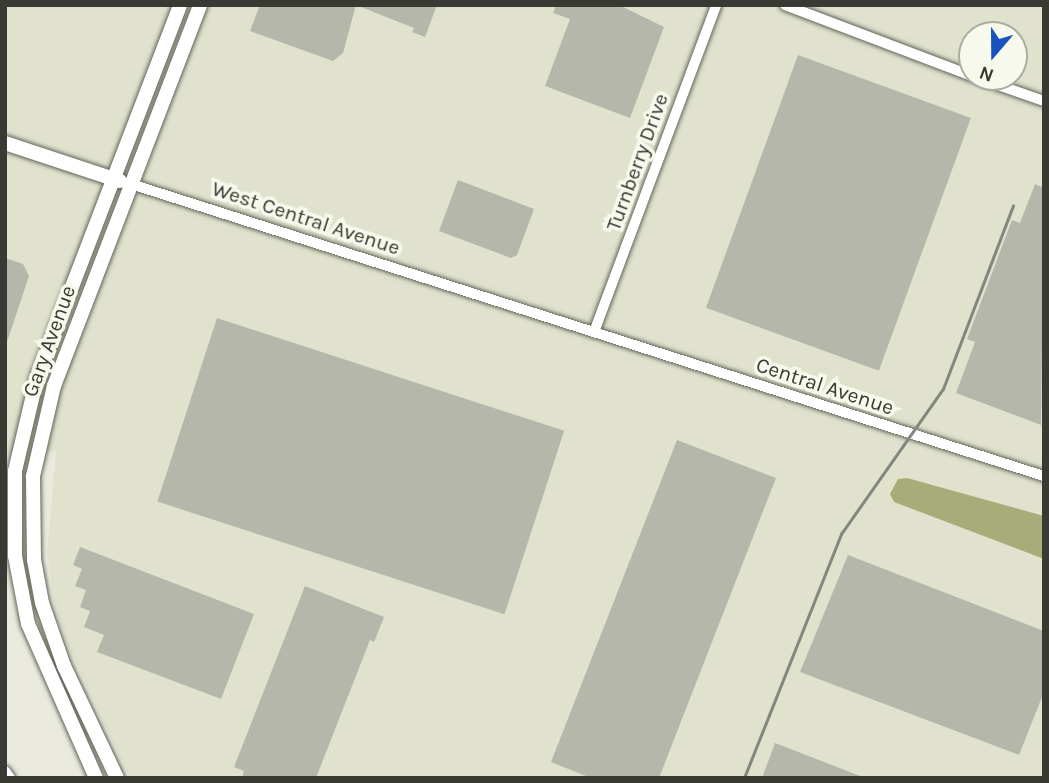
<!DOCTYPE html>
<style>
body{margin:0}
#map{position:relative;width:1049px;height:783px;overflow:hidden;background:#eaebde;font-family:Karla,sans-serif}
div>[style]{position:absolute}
.built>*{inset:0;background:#e0e2ce}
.green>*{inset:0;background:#d5d9ae}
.water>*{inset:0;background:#a8ac79}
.building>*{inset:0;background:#b6b7ab;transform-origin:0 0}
.roads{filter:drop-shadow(0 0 2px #636459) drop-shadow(0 0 2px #636459)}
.street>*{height:10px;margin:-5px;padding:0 5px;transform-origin:5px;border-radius:5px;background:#fff}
.secondary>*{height:14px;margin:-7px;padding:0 7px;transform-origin:7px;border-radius:7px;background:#fff}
.rail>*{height:2.5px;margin:-1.25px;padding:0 1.25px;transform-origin:1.25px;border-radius:1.25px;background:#85867d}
span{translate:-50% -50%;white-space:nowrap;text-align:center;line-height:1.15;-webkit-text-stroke:7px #f7f9ec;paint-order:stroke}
.street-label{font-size:21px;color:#3a3a35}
.frame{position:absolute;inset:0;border:7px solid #3a3a35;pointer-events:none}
.north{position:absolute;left:958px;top:21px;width:70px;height:70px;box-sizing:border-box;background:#f7f9ec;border:2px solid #abada3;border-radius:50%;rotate:200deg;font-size:19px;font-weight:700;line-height:28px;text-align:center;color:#3a3a35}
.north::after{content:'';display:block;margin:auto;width:24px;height:32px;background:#1853bf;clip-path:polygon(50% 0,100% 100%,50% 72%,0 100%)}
</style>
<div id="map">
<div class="built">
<div style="clip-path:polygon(evenodd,5px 5px,1044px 5px,1044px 778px,130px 778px,68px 646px,54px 602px,47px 552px,56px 451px,5px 454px,5px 5px,972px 35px,1014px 35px,1014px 77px,972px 77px,972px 35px)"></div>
</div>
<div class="green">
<div style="clip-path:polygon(71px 307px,33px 434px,25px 522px,38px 612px,80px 717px,45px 653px,22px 560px,22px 469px,41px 386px)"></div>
</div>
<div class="water">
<div style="clip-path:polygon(907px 478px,1044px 516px,1044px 559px,894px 502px,890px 494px,898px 479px)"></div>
</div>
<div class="building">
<div style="clip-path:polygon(260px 5px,356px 5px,343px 53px,333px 61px,250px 31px)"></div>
<div style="clip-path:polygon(356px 5px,437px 5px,425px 37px,412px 32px,414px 28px)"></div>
<div style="clip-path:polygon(556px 5px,619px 5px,664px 27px,630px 118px,545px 86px,570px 19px,553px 13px)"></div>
<div style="left:798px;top:55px;width:184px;height:269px;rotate:20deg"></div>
<div style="clip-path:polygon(458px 180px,534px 209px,517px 255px,511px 258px,439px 231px)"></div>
<div style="clip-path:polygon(1035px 184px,1044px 188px,1041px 425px,956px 393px,975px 342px,967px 339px,1012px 220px,1020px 223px)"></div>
<div style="clip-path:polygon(5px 258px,23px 264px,29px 276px,7px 342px)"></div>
<div style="left:217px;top:318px;width:365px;height:193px;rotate:18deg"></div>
<div style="clip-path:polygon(677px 440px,776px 478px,659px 778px,591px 778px,551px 762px)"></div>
<div style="clip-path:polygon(80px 547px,254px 614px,221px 699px,97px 652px,104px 635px,84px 627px,90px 611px,80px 607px,86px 590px,75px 586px,82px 569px,73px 565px)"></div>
<div style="clip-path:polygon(848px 555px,1044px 631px,1044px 692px,1019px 755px,800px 672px)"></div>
<div style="clip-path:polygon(305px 586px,384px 617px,374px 642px,370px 640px,316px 778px,242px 778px,244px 771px,234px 767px)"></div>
<div style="clip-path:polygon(775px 743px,863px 777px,863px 778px,762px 778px)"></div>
</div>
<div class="roads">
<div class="street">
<div style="left:785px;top:5px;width:200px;rotate:20.8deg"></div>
<div style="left:975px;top:77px;width:73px;rotate:19.2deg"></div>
<div style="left:131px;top:184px;width:959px;rotate:17.74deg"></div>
<div style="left:594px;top:332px;width:349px;rotate:-69.5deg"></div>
<div style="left:5px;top:771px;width:9px;rotate:54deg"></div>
</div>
<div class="secondary">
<div style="left:5px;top:143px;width:121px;rotate:18.3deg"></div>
<div style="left:96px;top:778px;width:168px;rotate:-113.8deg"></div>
<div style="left:28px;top:624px;width:69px;rotate:-100.8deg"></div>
<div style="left:15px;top:556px;width:85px;rotate:-90deg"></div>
<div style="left:15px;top:471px;width:96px;rotate:-76.7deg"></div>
<div style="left:37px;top:378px;width:399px;rotate:-69deg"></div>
<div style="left:117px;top:778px;width:124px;rotate:-115.3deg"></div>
<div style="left:64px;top:666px;width:67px;rotate:-109.2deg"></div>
<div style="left:42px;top:603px;width:44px;rotate:-100.5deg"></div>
<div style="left:34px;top:560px;width:84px;rotate:-90.7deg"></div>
<div style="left:33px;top:476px;width:92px;rotate:-76.9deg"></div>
<div style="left:54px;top:386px;width:408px;rotate:-69deg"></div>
</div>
</div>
<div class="rail">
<div style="left:744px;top:778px;width:263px;rotate:-68.3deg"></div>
<div style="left:841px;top:534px;width:177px;rotate:-54.9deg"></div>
<div style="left:943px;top:389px;width:196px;rotate:-69.1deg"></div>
</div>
<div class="street-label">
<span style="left:637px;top:162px;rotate:-70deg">Turnberry Drive</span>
<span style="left:306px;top:218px;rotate:18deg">West Central Avenue</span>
<span style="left:49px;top:341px;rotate:-70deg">Gary Avenue</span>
<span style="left:825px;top:386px;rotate:18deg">Central Avenue</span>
</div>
<div class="frame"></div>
<div class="north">N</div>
</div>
